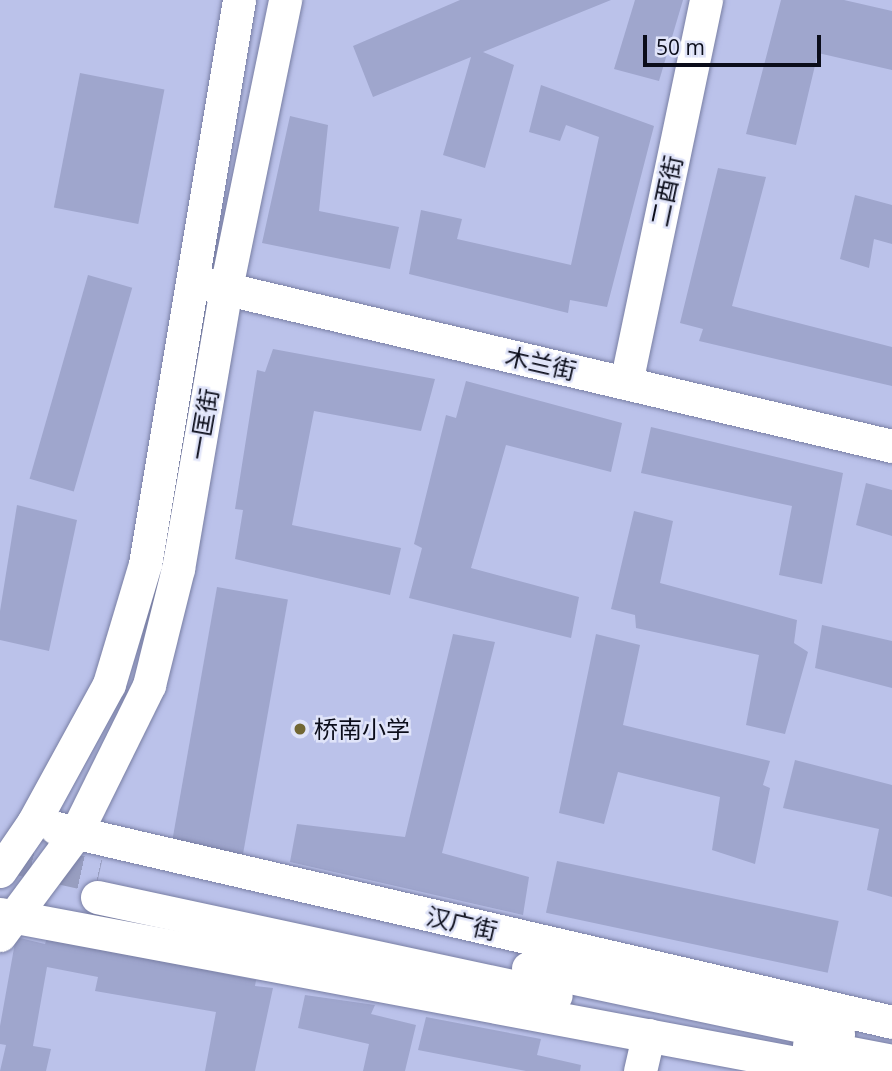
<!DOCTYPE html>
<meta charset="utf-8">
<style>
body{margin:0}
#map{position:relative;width:892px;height:1071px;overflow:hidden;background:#bbc2ea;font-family:"Open Sans","Noto Sans SC",sans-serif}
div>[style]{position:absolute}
.building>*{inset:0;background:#9fa6cd;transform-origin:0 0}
.secondary-tunnel>*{height:33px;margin-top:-16.5px;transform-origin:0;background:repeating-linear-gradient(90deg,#989ec0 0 33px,transparent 0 50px)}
.roads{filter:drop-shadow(0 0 2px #787ea3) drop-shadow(0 0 2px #787ea3)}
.secondary>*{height:33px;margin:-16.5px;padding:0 16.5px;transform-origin:16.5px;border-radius:16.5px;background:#fff}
.dots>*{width:19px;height:19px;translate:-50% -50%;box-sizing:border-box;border:4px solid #e0e4f9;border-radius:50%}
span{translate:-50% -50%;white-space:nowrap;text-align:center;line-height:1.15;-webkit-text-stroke:5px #e0e4f9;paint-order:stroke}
.street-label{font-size:24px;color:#0b0d1a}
.poi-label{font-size:24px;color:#0b0d1a}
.left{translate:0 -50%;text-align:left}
.scale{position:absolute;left:643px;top:35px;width:178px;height:32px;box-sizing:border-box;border:4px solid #0b0d1a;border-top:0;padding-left:9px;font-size:21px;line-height:24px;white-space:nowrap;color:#0b0d1a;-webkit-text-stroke:5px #e0e4f9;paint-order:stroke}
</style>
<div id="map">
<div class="building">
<div style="clip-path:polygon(460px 0,611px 0,483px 52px,514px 65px,485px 168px,443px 155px,471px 57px,373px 97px,353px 46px)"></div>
<div style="clip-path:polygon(635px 0,683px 0,659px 81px,614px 69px)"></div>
<div style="clip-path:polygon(781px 0,844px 0,892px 11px,892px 70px,818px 53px,796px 145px,746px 134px)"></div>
<div style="left:80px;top:73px;width:86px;height:137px;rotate:11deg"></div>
<div style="clip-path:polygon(541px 85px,654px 126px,607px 307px,570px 300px,568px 313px,409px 274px,421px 210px,462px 219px,457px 239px,571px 265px,599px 137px,566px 125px,560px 141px,529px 132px)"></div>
<div style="clip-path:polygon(290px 116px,328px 125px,319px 211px,399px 227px,390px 269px,262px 243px)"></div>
<div style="clip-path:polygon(718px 168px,766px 177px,732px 306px,892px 347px,892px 386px,699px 341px,703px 329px,680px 323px)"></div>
<div style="clip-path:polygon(855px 195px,892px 205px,892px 244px,874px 239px,869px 268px,840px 259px)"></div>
<div style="left:88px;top:275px;width:46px;height:212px;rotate:16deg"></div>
<div style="clip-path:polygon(273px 349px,435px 379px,421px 431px,314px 411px,292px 525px,401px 548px,390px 595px,235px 559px,243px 510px,235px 509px,257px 370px,265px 372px)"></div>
<div style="clip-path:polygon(466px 381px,622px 423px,611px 472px,506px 445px,471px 568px,579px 597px,571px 638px,409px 598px,422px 548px,414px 544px,446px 415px,456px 418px)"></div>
<div style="clip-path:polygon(651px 427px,843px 473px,822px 584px,779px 575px,792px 506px,641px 473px)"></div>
<div style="clip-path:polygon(866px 483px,892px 490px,892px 536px,856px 525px)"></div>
<div style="clip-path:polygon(17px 505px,77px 520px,49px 651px,0 640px,0 611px)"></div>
<div style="clip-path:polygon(634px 511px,673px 521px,660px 583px,797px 620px,794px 643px,808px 652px,785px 734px,746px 725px,759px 655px,636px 628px,635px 615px,611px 609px)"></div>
<div style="left:217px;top:587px;width:72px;height:259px;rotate:10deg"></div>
<div style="clip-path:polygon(822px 625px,892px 641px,892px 688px,815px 668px)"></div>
<div style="clip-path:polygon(453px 634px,495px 642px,442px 853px,529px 877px,523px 915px,290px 862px,297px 824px,405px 837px)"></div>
<div style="clip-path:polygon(596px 634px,640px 645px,623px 725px,770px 761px,763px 785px,770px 788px,755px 864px,712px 850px,720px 797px,618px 772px,604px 824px,559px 813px)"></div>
<div style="clip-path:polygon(795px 760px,892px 785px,892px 897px,867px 890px,879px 829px,783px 808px)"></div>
<div style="left:557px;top:861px;width:288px;height:53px;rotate:12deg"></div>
<div style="clip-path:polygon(16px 937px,45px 944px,47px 938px,256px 980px,255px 986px,273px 988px,255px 1071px,205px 1071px,216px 1012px,95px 991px,98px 977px,47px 967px,33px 1046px,51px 1049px,46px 1071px,0 1071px,6px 1045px,0 1044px,0 1026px)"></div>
<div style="clip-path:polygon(305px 995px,375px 1005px,371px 1014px,416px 1025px,405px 1071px,363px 1071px,369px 1044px,298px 1028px)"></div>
<div style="clip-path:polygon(426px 1017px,541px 1039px,537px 1055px,581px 1065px,580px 1071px,526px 1071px,418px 1050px)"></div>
</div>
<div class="secondary-tunnel">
<div style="left:0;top:854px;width:101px;rotate:12.5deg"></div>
</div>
<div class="roads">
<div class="secondary">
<div style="left:206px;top:284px;width:705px;rotate:13.29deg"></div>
<div style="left:626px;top:383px;width:391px;rotate:-78.2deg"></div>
<div style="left:56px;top:828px;width:858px;rotate:13.06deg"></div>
<div style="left:0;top:871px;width:58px;rotate:-55.5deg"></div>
<div style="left:33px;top:823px;width:158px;rotate:-61.3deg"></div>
<div style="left:109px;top:684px;width:125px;rotate:-73.3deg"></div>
<div style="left:145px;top:564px;width:572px;rotate:-80.54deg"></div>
<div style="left:97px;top:897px;width:469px;rotate:12.1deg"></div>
<div style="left:0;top:914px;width:853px;rotate:10.61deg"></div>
<div style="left:0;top:935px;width:127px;rotate:-53.3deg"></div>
<div style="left:76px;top:833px;width:165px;rotate:-63.7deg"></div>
<div style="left:149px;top:685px;width:120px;rotate:-76deg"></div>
<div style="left:178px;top:569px;width:285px;rotate:-80.3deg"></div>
<div style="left:226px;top:288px;width:294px;rotate:-78.4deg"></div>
<div style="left:528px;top:968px;width:317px;rotate:12deg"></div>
<div style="left:809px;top:1045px;width:85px;rotate:10.9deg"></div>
<div style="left:640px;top:1071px;width:37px;rotate:-77deg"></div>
</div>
</div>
<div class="dots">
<div style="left:300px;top:729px;background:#726734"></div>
</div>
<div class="street-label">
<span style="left:666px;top:191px;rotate:-78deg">二酉街</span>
<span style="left:541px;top:363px;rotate:13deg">木兰街</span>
<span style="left:203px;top:424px;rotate:-80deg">一匡街</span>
<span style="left:462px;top:923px;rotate:13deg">汉广街</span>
</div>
<div class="poi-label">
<span class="left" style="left:314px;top:729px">桥南小学</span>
</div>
<div class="scale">50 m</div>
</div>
